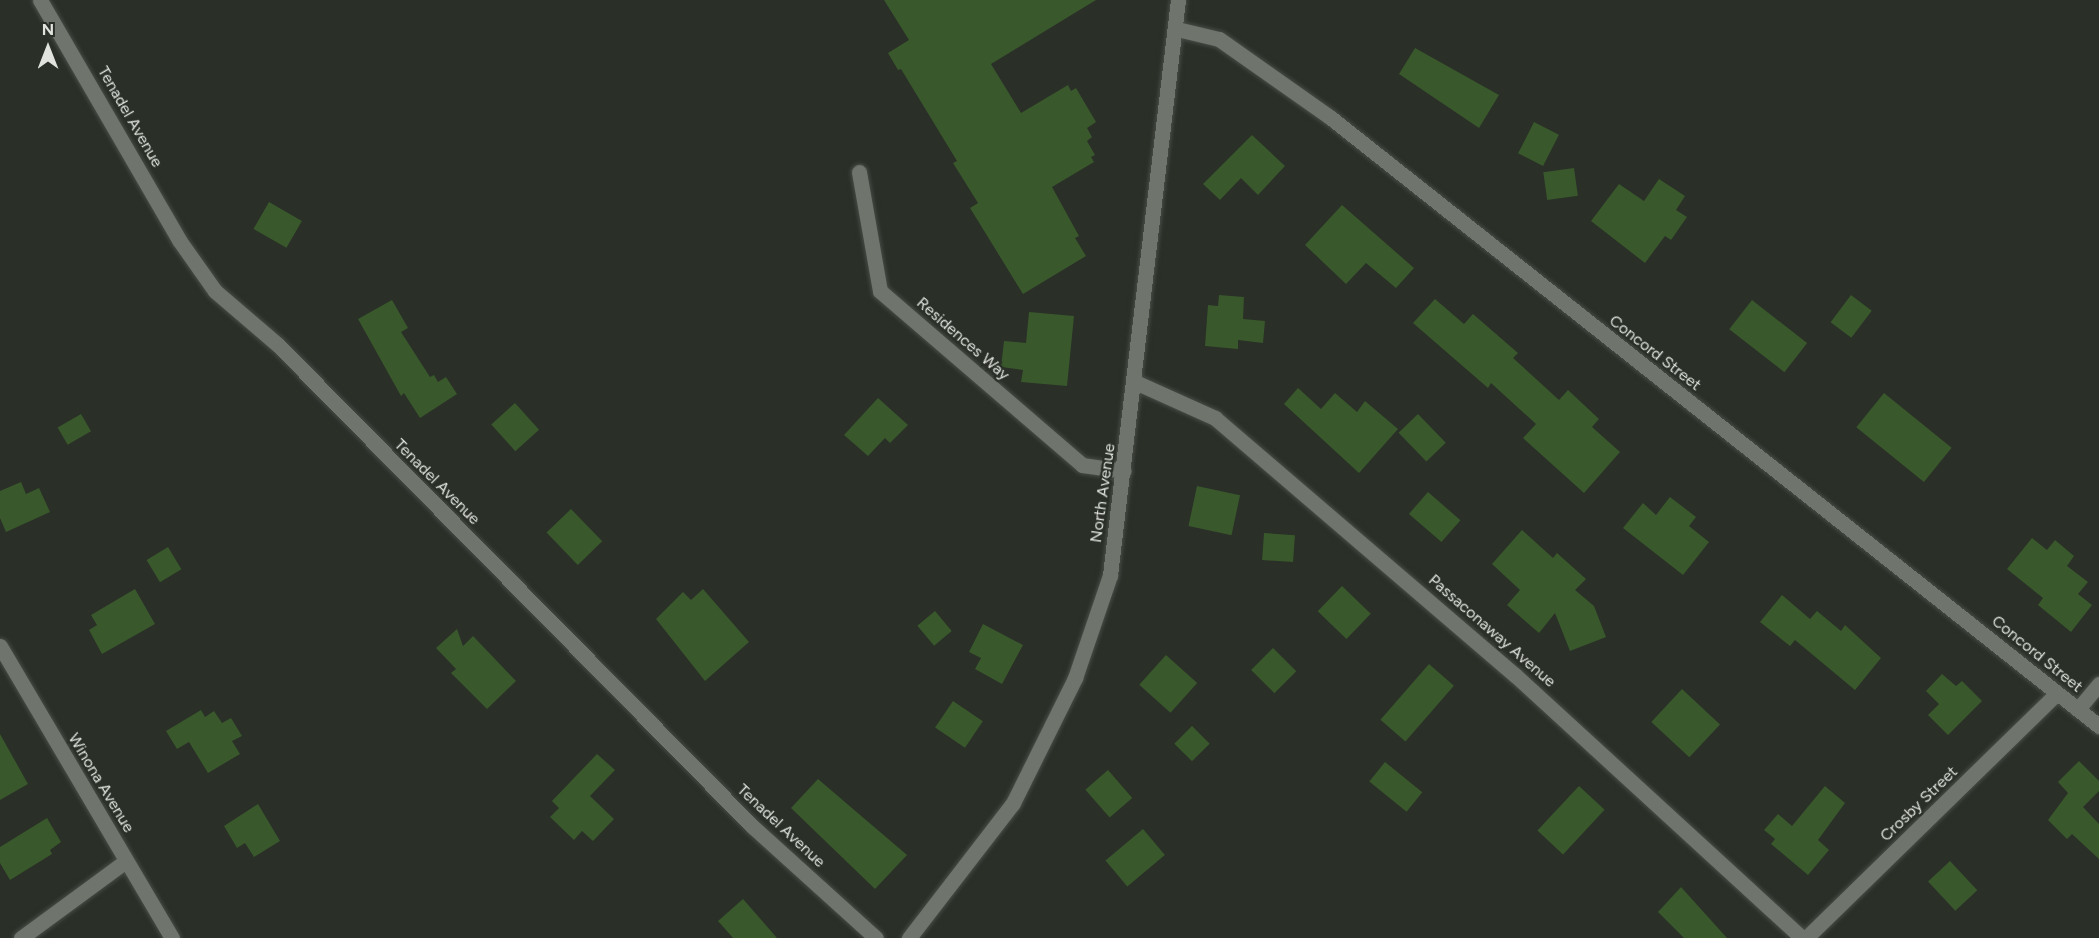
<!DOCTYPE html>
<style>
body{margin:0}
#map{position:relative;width:2099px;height:938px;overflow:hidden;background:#2a2f28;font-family:Figtree,sans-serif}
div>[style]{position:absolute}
.building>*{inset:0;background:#39582b;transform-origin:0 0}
.roads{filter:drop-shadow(0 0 2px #484c46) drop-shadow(0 0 2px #484c46)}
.minor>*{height:15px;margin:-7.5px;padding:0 7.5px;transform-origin:7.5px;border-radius:7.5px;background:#6f756c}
.secondary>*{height:15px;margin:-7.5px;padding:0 7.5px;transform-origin:7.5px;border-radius:7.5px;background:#6f756c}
span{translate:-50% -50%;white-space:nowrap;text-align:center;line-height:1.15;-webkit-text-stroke:4.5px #2a2f28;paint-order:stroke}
.street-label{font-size:16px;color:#e0e3de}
.north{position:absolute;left:18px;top:18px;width:60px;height:60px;-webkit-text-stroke:4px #2a2f28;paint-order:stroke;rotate:0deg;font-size:16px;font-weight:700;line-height:24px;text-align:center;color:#e0e3de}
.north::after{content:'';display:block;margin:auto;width:21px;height:27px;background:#e0e3de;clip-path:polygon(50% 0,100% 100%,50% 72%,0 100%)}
</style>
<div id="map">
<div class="building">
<div style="clip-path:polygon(884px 0,1096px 0,991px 64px,1021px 113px,1068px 85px,1071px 91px,1076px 88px,1096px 122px,1087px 128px,1092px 137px,1087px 141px,1095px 155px,1091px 157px,1094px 162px,1052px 187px,1079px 236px,1075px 238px,1086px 256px,1023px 294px,970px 208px,978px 203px,953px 163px,957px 161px,901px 69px,898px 70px,888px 53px,909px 40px)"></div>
<div style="clip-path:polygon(1415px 48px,1499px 95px,1479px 128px,1399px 74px)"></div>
<div style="left:1534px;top:122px;width:28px;height:35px;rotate:27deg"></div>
<div style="clip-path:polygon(1252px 135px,1285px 166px,1258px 195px,1241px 178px,1220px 200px,1203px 184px)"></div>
<div style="left:1574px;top:168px;width:28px;height:31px;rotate:82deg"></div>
<div style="clip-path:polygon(1659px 179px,1685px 196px,1676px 210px,1687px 217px,1671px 240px,1665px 236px,1645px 263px,1591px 221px,1619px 184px,1644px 201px)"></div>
<div style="left:269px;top:202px;width:38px;height:31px;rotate:30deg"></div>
<div style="clip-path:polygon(1342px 205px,1414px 268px,1396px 288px,1366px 263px,1346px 284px,1305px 245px)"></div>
<div style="clip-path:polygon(1219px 295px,1244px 297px,1243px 319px,1265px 321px,1263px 343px,1238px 340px,1238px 349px,1205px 346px,1208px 305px,1218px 306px)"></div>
<div style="left:1851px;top:295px;width:26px;height:34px;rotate:37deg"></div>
<div style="clip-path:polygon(1435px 299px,1464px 324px,1473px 314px,1518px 353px,1513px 358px,1559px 400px,1568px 390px,1599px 419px,1592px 427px,1620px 452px,1584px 493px,1523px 438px,1536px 424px,1491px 383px,1488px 388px,1413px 323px)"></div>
<div style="clip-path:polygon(392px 300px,408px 328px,401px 332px,430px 377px,434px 375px,438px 382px,446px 377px,457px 394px,420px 418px,404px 393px,401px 396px,358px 319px)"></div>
<div style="left:1752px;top:300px;width:70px;height:37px;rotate:38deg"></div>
<div style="clip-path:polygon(1029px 312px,1074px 316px,1067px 386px,1021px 382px,1023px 370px,1001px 367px,1004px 341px,1026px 343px)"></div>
<div style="clip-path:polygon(1298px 388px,1321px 409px,1335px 393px,1357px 412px,1365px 401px,1398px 429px,1359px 473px,1284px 404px)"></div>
<div style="left:1884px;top:393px;width:87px;height:44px;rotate:39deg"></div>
<div style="clip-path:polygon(878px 398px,908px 425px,890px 443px,885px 438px,868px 456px,844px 435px)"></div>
<div style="left:515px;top:403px;width:36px;height:32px;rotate:48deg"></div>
<div style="left:81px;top:414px;width:20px;height:27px;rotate:60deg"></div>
<div style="left:1418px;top:414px;width:40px;height:27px;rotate:46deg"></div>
<div style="clip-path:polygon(21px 482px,26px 494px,39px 488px,50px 512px,6px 532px,0 518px,0 491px)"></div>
<div style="left:1197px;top:486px;width:44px;height:41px;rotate:12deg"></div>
<div style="left:1428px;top:492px;width:43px;height:29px;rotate:41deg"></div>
<div style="clip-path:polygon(1670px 497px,1696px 517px,1689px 526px,1709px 542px,1683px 575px,1623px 528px,1643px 503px,1656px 515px)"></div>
<div style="left:571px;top:509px;width:45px;height:34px;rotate:46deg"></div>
<div style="clip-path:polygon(1522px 530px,1553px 558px,1557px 553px,1586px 579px,1575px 590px,1594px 606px,1606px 637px,1570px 651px,1555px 613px,1539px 633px,1507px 605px,1520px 590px,1492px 564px)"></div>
<div style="left:1264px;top:533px;width:31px;height:27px;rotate:4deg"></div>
<div style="clip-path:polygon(2032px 538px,2047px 550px,2055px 540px,2074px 556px,2067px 566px,2088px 582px,2078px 594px,2092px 605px,2071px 632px,2038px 605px,2043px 598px,2007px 569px)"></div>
<div style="left:168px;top:547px;width:26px;height:25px;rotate:59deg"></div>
<div style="left:1342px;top:586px;width:40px;height:35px;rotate:44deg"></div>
<div style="clip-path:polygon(135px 589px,155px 624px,102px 654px,89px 630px,97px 625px,91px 615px)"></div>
<div style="clip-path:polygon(703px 589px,749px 642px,705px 681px,656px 619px,683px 592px,691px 600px)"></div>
<div style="clip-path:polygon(1782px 595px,1810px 619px,1817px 611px,1841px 631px,1845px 625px,1881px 658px,1855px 690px,1795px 640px,1790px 646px,1760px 622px)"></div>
<div style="left:935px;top:611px;width:26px;height:23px;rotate:50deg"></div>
<div style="clip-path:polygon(983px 624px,1023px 645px,1002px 684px,975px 669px,981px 658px,969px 652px)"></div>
<div style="clip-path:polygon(457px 629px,463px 646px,473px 636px,516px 681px,487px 709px,451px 673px,456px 669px,436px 648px)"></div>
<div style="left:1273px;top:648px;width:33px;height:31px;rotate:45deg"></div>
<div style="left:1166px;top:655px;width:42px;height:40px;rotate:42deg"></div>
<div style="left:1429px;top:664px;width:33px;height:74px;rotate:41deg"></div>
<div style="clip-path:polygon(1942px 674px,1956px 686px,1962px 681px,1982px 701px,1948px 735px,1928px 715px,1939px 704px,1926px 691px)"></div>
<div style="left:1682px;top:689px;width:52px;height:45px;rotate:43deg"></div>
<div style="left:953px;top:701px;width:36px;height:32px;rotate:34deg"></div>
<div style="clip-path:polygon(201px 710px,205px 717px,214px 711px,222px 723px,231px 718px,242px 736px,232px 741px,240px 754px,208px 773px,189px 742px,177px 749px,166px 731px)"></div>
<div style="left:1192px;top:726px;width:25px;height:25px;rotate:45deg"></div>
<div style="clip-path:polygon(0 734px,28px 784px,0 800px)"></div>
<div style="clip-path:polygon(597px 754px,615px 770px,590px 796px,614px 819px,593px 841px,582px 831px,574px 840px,550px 817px,559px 808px,552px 801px)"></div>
<div style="clip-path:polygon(2079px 761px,2099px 781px,2099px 791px,2083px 807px,2099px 824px,2099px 859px,2072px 834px,2067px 839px,2048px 820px,2068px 793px,2058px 782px)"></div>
<div style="left:1385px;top:762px;width:48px;height:25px;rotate:39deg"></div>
<div style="left:1108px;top:770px;width:37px;height:30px;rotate:49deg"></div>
<div style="clip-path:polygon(818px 779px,907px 855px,875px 889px,791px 808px)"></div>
<div style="left:1579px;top:786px;width:35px;height:61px;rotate:43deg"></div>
<div style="clip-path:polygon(1825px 786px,1845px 803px,1818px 840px,1829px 850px,1808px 875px,1771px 844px,1775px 839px,1764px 830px,1778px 814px,1792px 826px)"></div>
<div style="clip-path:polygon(258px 804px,280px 841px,254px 857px,245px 843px,237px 848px,224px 826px)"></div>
<div style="clip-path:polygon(47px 818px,61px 842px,50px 850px,52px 854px,10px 880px,0 863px,0 847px)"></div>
<div style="left:1143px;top:829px;width:34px;height:49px;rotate:50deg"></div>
<div style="left:1950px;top:861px;width:40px;height:30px;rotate:47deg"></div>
<div style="clip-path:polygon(1681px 887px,1727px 938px,1684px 938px,1658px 912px)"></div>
<div style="clip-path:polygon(743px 899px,777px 938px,733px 938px,718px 921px)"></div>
</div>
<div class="roads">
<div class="minor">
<div style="left:40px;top:0;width:277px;rotate:59.9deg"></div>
<div style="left:179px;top:240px;width:62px;rotate:54.8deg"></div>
<div style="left:215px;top:291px;width:83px;rotate:40.6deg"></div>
<div style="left:278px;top:345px;width:675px;rotate:45.42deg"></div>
<div style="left:752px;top:826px;width:167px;rotate:42.1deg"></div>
<div style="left:859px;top:172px;width:121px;rotate:80deg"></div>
<div style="left:880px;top:291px;width:267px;rotate:40.7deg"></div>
<div style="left:1082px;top:465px;width:42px;rotate:8.1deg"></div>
<div style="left:1135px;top:382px;width:88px;rotate:24.2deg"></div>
<div style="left:1215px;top:418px;width:395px;rotate:40.6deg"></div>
<div style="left:1515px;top:675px;width:389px;rotate:42.5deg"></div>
<div style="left:0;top:646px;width:339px;rotate:59.5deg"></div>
<div style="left:2078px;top:709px;width:33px;rotate:-50deg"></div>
<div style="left:21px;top:938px;width:130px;rotate:-36.3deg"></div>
<div style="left:1806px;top:938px;width:349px;rotate:-44.3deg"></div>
</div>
<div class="secondary">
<div style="left:1177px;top:29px;width:43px;rotate:13.4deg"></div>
<div style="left:1219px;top:39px;width:137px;rotate:35.2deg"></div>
<div style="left:1331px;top:118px;width:980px;rotate:38.37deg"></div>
<div style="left:909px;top:938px;width:170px;rotate:-52.4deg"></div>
<div style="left:1013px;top:803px;width:140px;rotate:-63.6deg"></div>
<div style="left:1075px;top:678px;width:109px;rotate:-71.2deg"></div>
<div style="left:1110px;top:575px;width:579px;rotate:-83.26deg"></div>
</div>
</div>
<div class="street-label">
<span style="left:130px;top:117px;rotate:60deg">Tenadel Avenue</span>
<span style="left:963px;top:339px;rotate:41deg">Residences Way</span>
<span style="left:1655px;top:353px;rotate:38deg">Concord Street</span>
<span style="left:437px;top:482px;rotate:45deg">Tenadel Avenue</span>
<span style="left:1103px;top:493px;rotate:-82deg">North Avenue</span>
<span style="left:1492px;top:631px;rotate:41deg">Passaconaway Avenue</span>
<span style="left:2037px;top:654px;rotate:39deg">Concord Street</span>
<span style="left:101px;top:783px;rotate:59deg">Winona Avenue</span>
<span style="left:1919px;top:804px;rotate:-44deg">Crosby Street</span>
<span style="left:781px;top:826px;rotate:43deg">Tenadel Avenue</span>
</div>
<div class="north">N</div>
</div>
